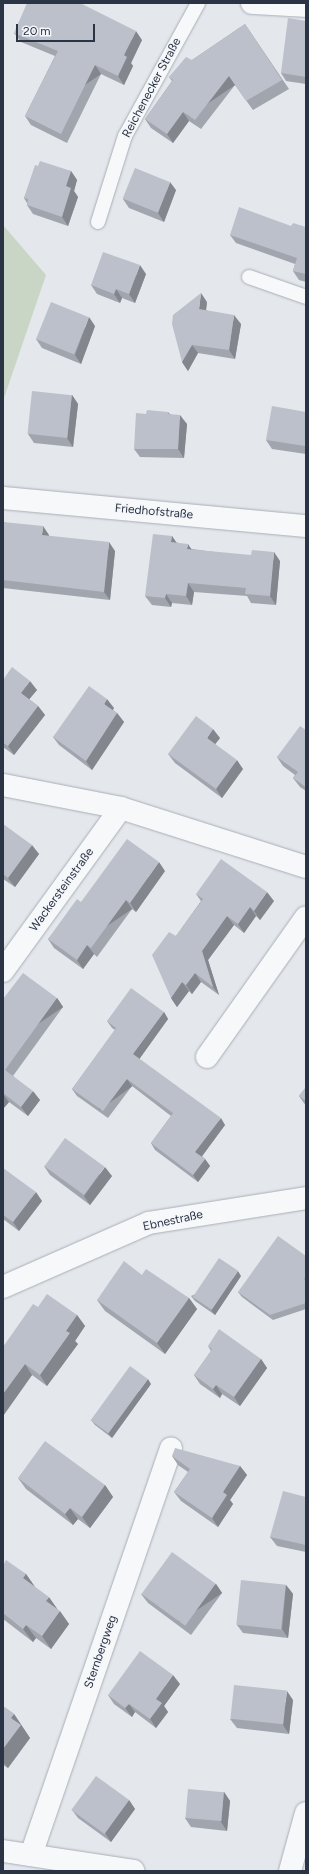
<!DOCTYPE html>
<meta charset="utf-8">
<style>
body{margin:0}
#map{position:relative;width:309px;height:1874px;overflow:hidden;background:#e4e7ec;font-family:Figtree,sans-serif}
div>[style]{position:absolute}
.green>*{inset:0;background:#c9d6c5}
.roads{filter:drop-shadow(0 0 1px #a9aeb7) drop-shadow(0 0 1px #a9aeb7)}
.service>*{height:14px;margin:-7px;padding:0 7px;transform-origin:7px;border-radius:7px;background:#f7f8fa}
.minor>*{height:22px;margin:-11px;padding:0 11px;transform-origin:11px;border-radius:11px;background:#f7f8fa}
.wall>*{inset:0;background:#a1a5ae}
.shaded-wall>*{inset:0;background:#83868d;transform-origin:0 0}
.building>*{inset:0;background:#bbc0ca;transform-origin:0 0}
span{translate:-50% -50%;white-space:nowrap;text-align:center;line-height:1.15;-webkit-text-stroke:3px #f4f6f9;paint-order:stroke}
.street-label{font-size:12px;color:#2b3445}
.frame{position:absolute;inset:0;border:4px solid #2b3445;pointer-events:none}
.scale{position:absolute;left:16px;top:24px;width:79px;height:18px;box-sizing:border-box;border:2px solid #2b3445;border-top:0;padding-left:5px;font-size:12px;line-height:14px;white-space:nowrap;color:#2b3445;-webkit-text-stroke:3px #f4f6f9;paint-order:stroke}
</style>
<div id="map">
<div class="green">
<div style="clip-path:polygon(3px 225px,46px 275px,3px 401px)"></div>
</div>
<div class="roads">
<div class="service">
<div style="left:98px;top:222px;width:90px;rotate:-72.6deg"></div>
<div style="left:125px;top:136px;width:152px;rotate:-61.2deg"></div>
<div style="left:249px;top:277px;width:60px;rotate:19.3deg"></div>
</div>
<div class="minor">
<div style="left:252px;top:3px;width:54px;rotate:3.2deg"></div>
<div style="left:3px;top:498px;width:304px;rotate:5.3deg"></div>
<div style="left:3px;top:785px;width:120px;rotate:11deg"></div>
<div style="left:121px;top:808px;width:194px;rotate:17.7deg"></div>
<div style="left:3px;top:971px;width:201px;rotate:-54.1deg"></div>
<div style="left:207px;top:1057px;width:171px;rotate:-54.7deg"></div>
<div style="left:3px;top:1287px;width:159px;rotate:-23.7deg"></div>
<div style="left:149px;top:1223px;width:159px;rotate:-9deg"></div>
<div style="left:3px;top:1851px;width:132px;rotate:8.7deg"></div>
<div style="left:31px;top:1855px;width:430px;rotate:-71deg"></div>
<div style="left:290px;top:1871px;width:60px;rotate:-74.6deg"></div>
</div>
</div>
<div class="wall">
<div style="clip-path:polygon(306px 21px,306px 84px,286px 81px,281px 73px)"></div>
<div style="clip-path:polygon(245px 24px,289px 89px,253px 110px,235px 85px,201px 129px,189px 121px,173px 143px,151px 128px,145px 119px,172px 81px,169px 77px,192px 60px)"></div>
<div style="clip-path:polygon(14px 33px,142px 40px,131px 63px,133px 66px,124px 85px,101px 74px,67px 143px,31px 125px,25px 116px,55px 56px,21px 42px)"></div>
<div style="clip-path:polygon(38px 166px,71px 171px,77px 180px,74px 191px,78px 197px,68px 226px,33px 214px,27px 205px,27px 203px,24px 198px)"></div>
<div style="clip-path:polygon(176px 190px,164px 222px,129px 208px,123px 199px)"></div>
<div style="clip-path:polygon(291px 226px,306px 227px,306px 282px,299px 280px,293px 271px,295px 264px,236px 243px,230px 235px)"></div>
<div style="clip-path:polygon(146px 274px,135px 303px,122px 298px,120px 303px,97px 294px,91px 285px)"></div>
<div style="clip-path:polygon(207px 302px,206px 310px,241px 324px,235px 359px,198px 353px,188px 371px,182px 362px)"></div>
<div style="clip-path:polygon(95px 326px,81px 364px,42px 348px,36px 339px)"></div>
<div style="clip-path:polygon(72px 395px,78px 404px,73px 447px,34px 443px,28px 434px)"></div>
<div style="clip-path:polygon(168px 412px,170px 414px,187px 424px,184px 458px,140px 457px,134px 449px,146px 414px)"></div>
<div style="clip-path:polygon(306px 412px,306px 454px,272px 449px,266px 440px)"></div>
<div style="clip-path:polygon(3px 522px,49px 535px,49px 536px,115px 551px,110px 600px,3px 588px)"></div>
<div style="clip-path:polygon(172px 536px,176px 542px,192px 549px,280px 561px,276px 605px,251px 603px,247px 596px,194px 592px,192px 605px,172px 603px,171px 607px,152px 605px,145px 596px)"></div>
<div style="clip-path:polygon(3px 680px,37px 690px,29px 699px,38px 706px,45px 715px,14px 755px,3px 747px)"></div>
<div style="clip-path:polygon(114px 708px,113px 710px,117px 713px,124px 722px,92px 770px,59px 745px,53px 737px)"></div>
<div style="clip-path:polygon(306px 730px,306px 791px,300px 787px,293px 778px,295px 775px,283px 766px,277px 757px)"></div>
<div style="clip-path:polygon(220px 738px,215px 744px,243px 769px,222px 798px,175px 763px,168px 754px)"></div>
<div style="clip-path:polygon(3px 824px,39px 854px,15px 887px,3px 879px)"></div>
<div style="clip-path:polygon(165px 871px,136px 912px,132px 909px,97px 957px,94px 954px,83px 969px,54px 948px,48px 939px,81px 902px)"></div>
<div style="clip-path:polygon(196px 894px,274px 901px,260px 920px,256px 916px,244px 933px,234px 925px,208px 960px,219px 995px,201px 982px,192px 994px,189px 991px,177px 1007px,171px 998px,176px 936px,201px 901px)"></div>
<div style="clip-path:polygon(57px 998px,63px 1007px,13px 1076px,40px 1100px,28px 1116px,9px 1102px,3px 1109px,3px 999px)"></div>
<div style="clip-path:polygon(164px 1012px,168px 1019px,139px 1059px,225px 1125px,202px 1156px,205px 1159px,210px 1166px,198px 1182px,155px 1150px,151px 1143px,171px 1116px,132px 1086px,108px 1118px,77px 1096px,72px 1089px,115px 1030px,112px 1028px,107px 1021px)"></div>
<div style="clip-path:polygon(306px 1087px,306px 1106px,299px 1096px)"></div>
<div style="clip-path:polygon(44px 1166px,112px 1176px,90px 1205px,50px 1175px)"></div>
<div style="clip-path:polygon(3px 1168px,42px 1201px,19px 1231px,3px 1219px)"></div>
<div style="clip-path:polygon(306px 1256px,306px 1309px,273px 1320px,242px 1297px,238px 1292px)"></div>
<div style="clip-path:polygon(142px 1275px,189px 1298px,197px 1309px,165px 1354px,105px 1311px,97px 1300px)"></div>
<div style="clip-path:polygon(241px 1276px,215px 1315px,195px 1301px,191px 1296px)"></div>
<div style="clip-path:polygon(38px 1307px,77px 1315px,85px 1326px,75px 1341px,78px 1344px,47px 1386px,32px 1375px,3px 1416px,3px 1347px)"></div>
<div style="clip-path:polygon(208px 1346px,261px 1359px,267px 1368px,240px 1406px,222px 1394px,220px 1398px,200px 1384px,194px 1375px,211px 1351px)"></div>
<div style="clip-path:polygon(151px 1384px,112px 1438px,95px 1425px,91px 1420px)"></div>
<div style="clip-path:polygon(172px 1456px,240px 1466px,247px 1475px,230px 1500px,233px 1504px,218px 1527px,181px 1501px,174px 1492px,188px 1472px,178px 1465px)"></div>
<div style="clip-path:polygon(18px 1478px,105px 1485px,113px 1497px,90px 1528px,78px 1519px,73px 1525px,26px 1489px)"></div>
<div style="clip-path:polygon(306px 1497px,306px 1552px,277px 1546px,270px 1537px)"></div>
<div style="clip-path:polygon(3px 1564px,26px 1574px,35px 1587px,58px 1610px,69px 1624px,51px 1649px,36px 1638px,33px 1642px,3px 1619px)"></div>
<div style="clip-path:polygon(216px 1584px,222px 1593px,191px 1635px,148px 1603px,141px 1594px)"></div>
<div style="clip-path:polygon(286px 1585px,293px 1594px,288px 1638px,243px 1633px,237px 1625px)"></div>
<div style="clip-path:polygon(180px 1684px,164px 1706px,168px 1712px,156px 1728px,135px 1712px,132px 1717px,114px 1704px,108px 1695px)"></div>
<div style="clip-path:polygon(293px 1700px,289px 1734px,237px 1728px,230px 1719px)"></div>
<div style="clip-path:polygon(3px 1706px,14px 1714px,30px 1738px,8px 1768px,3px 1765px)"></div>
<div style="clip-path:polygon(224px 1792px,230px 1801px,227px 1831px,191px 1827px,185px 1818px)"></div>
<div style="clip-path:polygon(129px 1800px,135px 1809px,111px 1842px,78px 1818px,72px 1810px)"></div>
</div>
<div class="shaded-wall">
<div style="clip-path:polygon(136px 31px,142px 40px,131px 63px,133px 66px,124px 85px,118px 76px,124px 55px)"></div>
<div style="left:95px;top:65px;width:11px;height:77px;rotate:56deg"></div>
<div style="left:229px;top:76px;width:11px;height:56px;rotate:56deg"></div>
<div style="clip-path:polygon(183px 112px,189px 121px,173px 143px,167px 134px)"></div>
<div style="clip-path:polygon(71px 171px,77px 180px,74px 191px,78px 197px,68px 226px,62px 217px,66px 186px)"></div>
<div style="clip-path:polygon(170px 182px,176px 190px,164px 222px,158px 213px)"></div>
<div style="clip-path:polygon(140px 265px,146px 274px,135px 303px,129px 294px)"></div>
<div style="clip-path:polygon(116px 289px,122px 298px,120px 303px,114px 294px)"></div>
<div style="clip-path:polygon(201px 293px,207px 302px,205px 318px,199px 309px)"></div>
<div style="clip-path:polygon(234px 315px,241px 324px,235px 359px,229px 350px)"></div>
<div style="clip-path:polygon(89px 317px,95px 326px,81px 364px,75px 355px)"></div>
<div style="clip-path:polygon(192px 345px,198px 353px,188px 371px,182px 362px)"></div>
<div style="clip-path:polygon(72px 395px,78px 404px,73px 447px,67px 438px)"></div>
<div style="clip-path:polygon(180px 415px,187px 424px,184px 458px,178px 449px)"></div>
<div style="clip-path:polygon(43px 526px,49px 535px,48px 544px,42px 535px)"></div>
<div style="clip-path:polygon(172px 536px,178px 545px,171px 542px)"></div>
<div style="clip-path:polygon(109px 542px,115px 551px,110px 600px,104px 592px)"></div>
<div style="clip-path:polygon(188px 544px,194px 553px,187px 549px)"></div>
<div style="clip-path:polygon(274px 552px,280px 561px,276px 605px,270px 596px)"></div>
<div style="clip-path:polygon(188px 583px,194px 592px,192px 605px,186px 596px)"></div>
<div style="clip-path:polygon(166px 594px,172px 603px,171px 607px,165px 598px)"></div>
<div style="clip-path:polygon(30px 681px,37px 690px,27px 702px,21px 693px)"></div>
<div style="clip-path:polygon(107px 699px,114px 708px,111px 713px,104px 704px)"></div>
<div style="clip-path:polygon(38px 706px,45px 715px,14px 755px,8px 746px)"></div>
<div style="clip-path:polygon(117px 713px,124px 722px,92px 770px,86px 761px)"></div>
<div style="clip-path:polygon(213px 729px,220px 738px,213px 747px,207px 738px)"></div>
<div style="clip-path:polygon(237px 760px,243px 769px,222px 798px,216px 789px)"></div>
<div style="clip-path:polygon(32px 845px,39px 854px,15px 887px,8px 878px)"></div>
<div style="clip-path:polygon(159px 862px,165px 871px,136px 912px,130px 903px)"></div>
<div style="clip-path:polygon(267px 892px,274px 901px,260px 920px,254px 911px)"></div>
<div style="left:126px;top:900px;width:11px;height:59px;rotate:56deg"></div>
<div style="clip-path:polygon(250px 907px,256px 916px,244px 933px,238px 924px)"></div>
<div style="clip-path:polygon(227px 916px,234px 925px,208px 960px,219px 995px,213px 987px,202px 951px)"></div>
<div style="clip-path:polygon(87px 945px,94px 954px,83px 969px,77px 960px)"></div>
<div style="clip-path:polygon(195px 973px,201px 982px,192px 994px,186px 985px)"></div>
<div style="clip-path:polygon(182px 982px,189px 991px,177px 1007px,171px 998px)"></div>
<div style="left:57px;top:998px;width:11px;height:89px;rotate:56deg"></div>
<div style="clip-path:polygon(164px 1012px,168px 1019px,138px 1061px,133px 1054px)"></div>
<div style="left:127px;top:1079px;width:9px;height:40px;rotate:54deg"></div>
<div style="clip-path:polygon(33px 1091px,40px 1100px,28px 1116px,21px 1107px)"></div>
<div style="clip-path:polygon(3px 1094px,9px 1102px,3px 1109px)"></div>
<div style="clip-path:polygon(221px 1118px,225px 1125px,200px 1159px,195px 1152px)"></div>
<div style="clip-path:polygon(205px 1159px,210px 1166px,198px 1182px,193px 1175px)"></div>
<div style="clip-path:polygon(105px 1167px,112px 1176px,90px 1205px,84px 1196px)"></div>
<div style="clip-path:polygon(36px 1192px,42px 1201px,19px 1231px,13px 1222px)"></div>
<div style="clip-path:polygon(238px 1271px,241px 1276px,215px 1315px,211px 1310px)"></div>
<div style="clip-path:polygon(189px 1298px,197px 1309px,165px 1354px,157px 1343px)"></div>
<div style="clip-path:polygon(77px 1315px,85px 1326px,75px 1341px,78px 1344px,47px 1386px,40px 1375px,66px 1331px)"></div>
<div style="clip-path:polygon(261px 1359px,267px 1368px,240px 1406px,234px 1397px)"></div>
<div style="clip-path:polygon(25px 1364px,32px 1375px,3px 1416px,3px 1394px)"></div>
<div style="clip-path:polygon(148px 1379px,151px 1384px,112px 1438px,108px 1433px)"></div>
<div style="clip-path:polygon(216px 1385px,222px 1394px,220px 1398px,213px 1389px)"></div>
<div style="clip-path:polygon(240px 1466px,247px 1475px,230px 1500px,233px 1504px,218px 1527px,212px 1518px,223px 1492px)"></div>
<div style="clip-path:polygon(105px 1485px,113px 1497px,90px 1528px,82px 1517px)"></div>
<div style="clip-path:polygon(70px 1508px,78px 1519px,73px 1525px,65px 1514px)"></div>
<div style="clip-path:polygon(26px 1574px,35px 1587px,23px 1578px)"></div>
<div style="left:216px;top:1584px;width:11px;height:52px;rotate:56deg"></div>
<div style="clip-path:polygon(286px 1585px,293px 1594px,288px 1638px,282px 1629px)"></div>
<div style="clip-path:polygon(49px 1597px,58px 1610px,46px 1601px)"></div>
<div style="clip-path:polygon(60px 1611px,69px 1624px,51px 1649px,42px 1636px)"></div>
<div style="clip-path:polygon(26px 1625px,36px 1638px,33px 1642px,23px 1629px)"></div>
<div style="clip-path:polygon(173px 1675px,180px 1684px,164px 1706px,168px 1712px,156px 1728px,150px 1719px,156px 1699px)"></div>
<div style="clip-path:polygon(287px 1691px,293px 1700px,289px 1734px,283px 1725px)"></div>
<div style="clip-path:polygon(129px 1704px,135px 1712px,132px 1717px,125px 1708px)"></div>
<div style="clip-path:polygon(14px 1714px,30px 1738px,8px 1768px,3px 1762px,3px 1749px,11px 1718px)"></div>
<div style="clip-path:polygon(224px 1792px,230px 1801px,227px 1831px,221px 1822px)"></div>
<div style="clip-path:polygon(129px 1800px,135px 1809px,111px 1842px,105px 1833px)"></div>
</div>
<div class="building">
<div style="clip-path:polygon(27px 3px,80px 3px,136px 31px,124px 55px,127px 57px,118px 76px,95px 65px,61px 134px,25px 116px,58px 51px,14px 33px)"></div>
<div style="clip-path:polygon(288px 18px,306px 21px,306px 77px,281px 73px)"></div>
<div style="clip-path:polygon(245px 24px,282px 80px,246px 101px,229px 76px,195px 120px,183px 112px,167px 134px,145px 119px,173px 80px,169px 77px,186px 57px,192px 60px)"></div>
<div style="clip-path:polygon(40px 161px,71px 171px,66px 186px,71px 188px,62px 217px,27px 205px,28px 199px,24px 198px,35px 165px,38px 166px)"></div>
<div style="left:135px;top:168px;width:38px;height:33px;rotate:22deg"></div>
<div style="clip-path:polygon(239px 207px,291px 226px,293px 223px,306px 227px,306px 274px,293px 271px,297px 258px,230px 235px)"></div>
<div style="clip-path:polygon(103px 252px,140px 265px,129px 294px,116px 289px,114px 294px,91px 285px)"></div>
<div style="clip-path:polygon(201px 293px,199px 309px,234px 315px,229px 350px,192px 345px,182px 362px,172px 324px,173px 315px)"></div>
<div style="left:51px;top:302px;width:41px;height:40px;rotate:22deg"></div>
<div style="left:32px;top:391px;width:40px;height:43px;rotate:6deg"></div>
<div style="clip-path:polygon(272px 406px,306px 412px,306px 441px,305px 446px,266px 440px)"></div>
<div style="clip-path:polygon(147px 410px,168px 412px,168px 414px,180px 415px,178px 449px,134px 449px,136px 413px,146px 414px)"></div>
<div style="clip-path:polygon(3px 522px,43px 526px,42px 535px,109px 542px,104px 592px,3px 580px)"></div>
<div style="clip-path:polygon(153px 534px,172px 536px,171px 542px,188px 544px,187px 549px,251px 555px,252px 550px,274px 552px,270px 596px,245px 594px,246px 588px,188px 583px,186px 596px,166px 594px,165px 598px,145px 596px)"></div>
<div style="clip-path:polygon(12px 667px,30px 681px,21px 693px,38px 706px,8px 746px,3px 743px,3px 680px)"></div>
<div style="clip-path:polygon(89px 686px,107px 699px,104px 704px,117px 713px,86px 761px,53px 737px)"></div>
<div style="clip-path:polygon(196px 716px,213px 729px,207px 738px,237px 760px,216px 789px,168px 754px)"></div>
<div style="clip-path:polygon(300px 726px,306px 730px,306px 787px,293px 778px,298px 772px,277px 757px)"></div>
<div style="clip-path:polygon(3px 824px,32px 845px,8px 878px,3px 874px)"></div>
<div style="clip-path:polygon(127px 839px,159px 862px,130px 903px,126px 900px,91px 948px,87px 945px,77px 960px,48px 939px,77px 899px,81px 902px)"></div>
<div style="clip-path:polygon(221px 859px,267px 892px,254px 911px,250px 907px,238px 924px,227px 916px,202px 951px,213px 987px,195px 973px,186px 985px,182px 982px,171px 998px,152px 955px,169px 932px,176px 936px,203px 899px,196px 894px)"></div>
<div style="clip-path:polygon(23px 973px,57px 998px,5px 1070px,33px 1091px,21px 1107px,3px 1093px,3px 1028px,4px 1026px,3px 1026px,3px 999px)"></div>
<div style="clip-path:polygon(131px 988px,164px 1012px,133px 1054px,221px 1118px,195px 1152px,205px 1159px,193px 1175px,151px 1143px,173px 1113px,127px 1079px,103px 1111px,72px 1089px,116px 1028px,107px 1021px)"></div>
<div style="clip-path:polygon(306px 1087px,306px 1101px,299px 1096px)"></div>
<div style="left:65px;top:1138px;width:49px;height:35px;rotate:36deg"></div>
<div style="clip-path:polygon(3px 1168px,36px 1192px,13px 1222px,3px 1215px)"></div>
<div style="clip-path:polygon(278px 1236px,306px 1256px,306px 1276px,304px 1279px,306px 1281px,306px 1303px,270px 1315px,238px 1292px)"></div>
<div style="left:219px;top:1258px;width:23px;height:47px;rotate:34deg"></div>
<div style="clip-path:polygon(124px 1261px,142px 1275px,146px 1269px,189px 1298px,157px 1343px,97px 1300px)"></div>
<div style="clip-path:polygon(47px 1294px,77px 1315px,66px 1331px,70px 1333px,40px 1375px,25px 1364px,3px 1394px,3px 1347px,33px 1304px,38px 1307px)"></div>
<div style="clip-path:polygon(219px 1329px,261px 1359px,234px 1397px,216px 1385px,213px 1389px,194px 1375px,212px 1349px,208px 1346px)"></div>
<div style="left:130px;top:1366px;width:22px;height:67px;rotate:36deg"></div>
<div style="clip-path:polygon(45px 1441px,105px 1485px,82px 1517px,70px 1508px,65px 1514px,18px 1478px)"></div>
<div style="clip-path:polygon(175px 1448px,240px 1466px,223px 1492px,227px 1495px,212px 1518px,174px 1492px,190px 1469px,172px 1456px)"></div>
<div style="clip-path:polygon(283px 1491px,306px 1497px,306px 1545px,270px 1537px)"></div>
<div style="left:172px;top:1552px;width:54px;height:52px;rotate:36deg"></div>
<div style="clip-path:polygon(6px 1560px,26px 1574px,23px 1578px,49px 1597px,46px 1601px,60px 1611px,42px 1636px,26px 1625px,23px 1629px,3px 1613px,3px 1564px,4px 1564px)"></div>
<div style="left:241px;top:1580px;width:45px;height:45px;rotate:6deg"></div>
<div style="clip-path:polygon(140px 1651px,173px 1675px,156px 1699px,162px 1703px,150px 1719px,129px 1704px,125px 1708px,108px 1695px)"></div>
<div style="left:234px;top:1685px;width:53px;height:34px;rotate:6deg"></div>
<div style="clip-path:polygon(3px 1706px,14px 1714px,11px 1718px,21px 1725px,3px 1749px)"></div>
<div style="left:96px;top:1776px;width:41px;height:42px;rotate:36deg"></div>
<div style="left:188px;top:1789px;width:36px;height:29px;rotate:5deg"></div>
</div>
<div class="street-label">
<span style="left:152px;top:88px;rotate:-62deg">Reichenecker Straße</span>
<span style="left:154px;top:512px;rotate:5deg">Friedhofstraße</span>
<span style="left:62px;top:890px;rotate:-54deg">Wackersteinstraße</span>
<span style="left:173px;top:1221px;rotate:-12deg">Ebnestraße</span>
<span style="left:101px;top:1652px;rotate:-71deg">Sternbergweg</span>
</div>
<div class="frame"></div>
<div class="scale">20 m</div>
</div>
